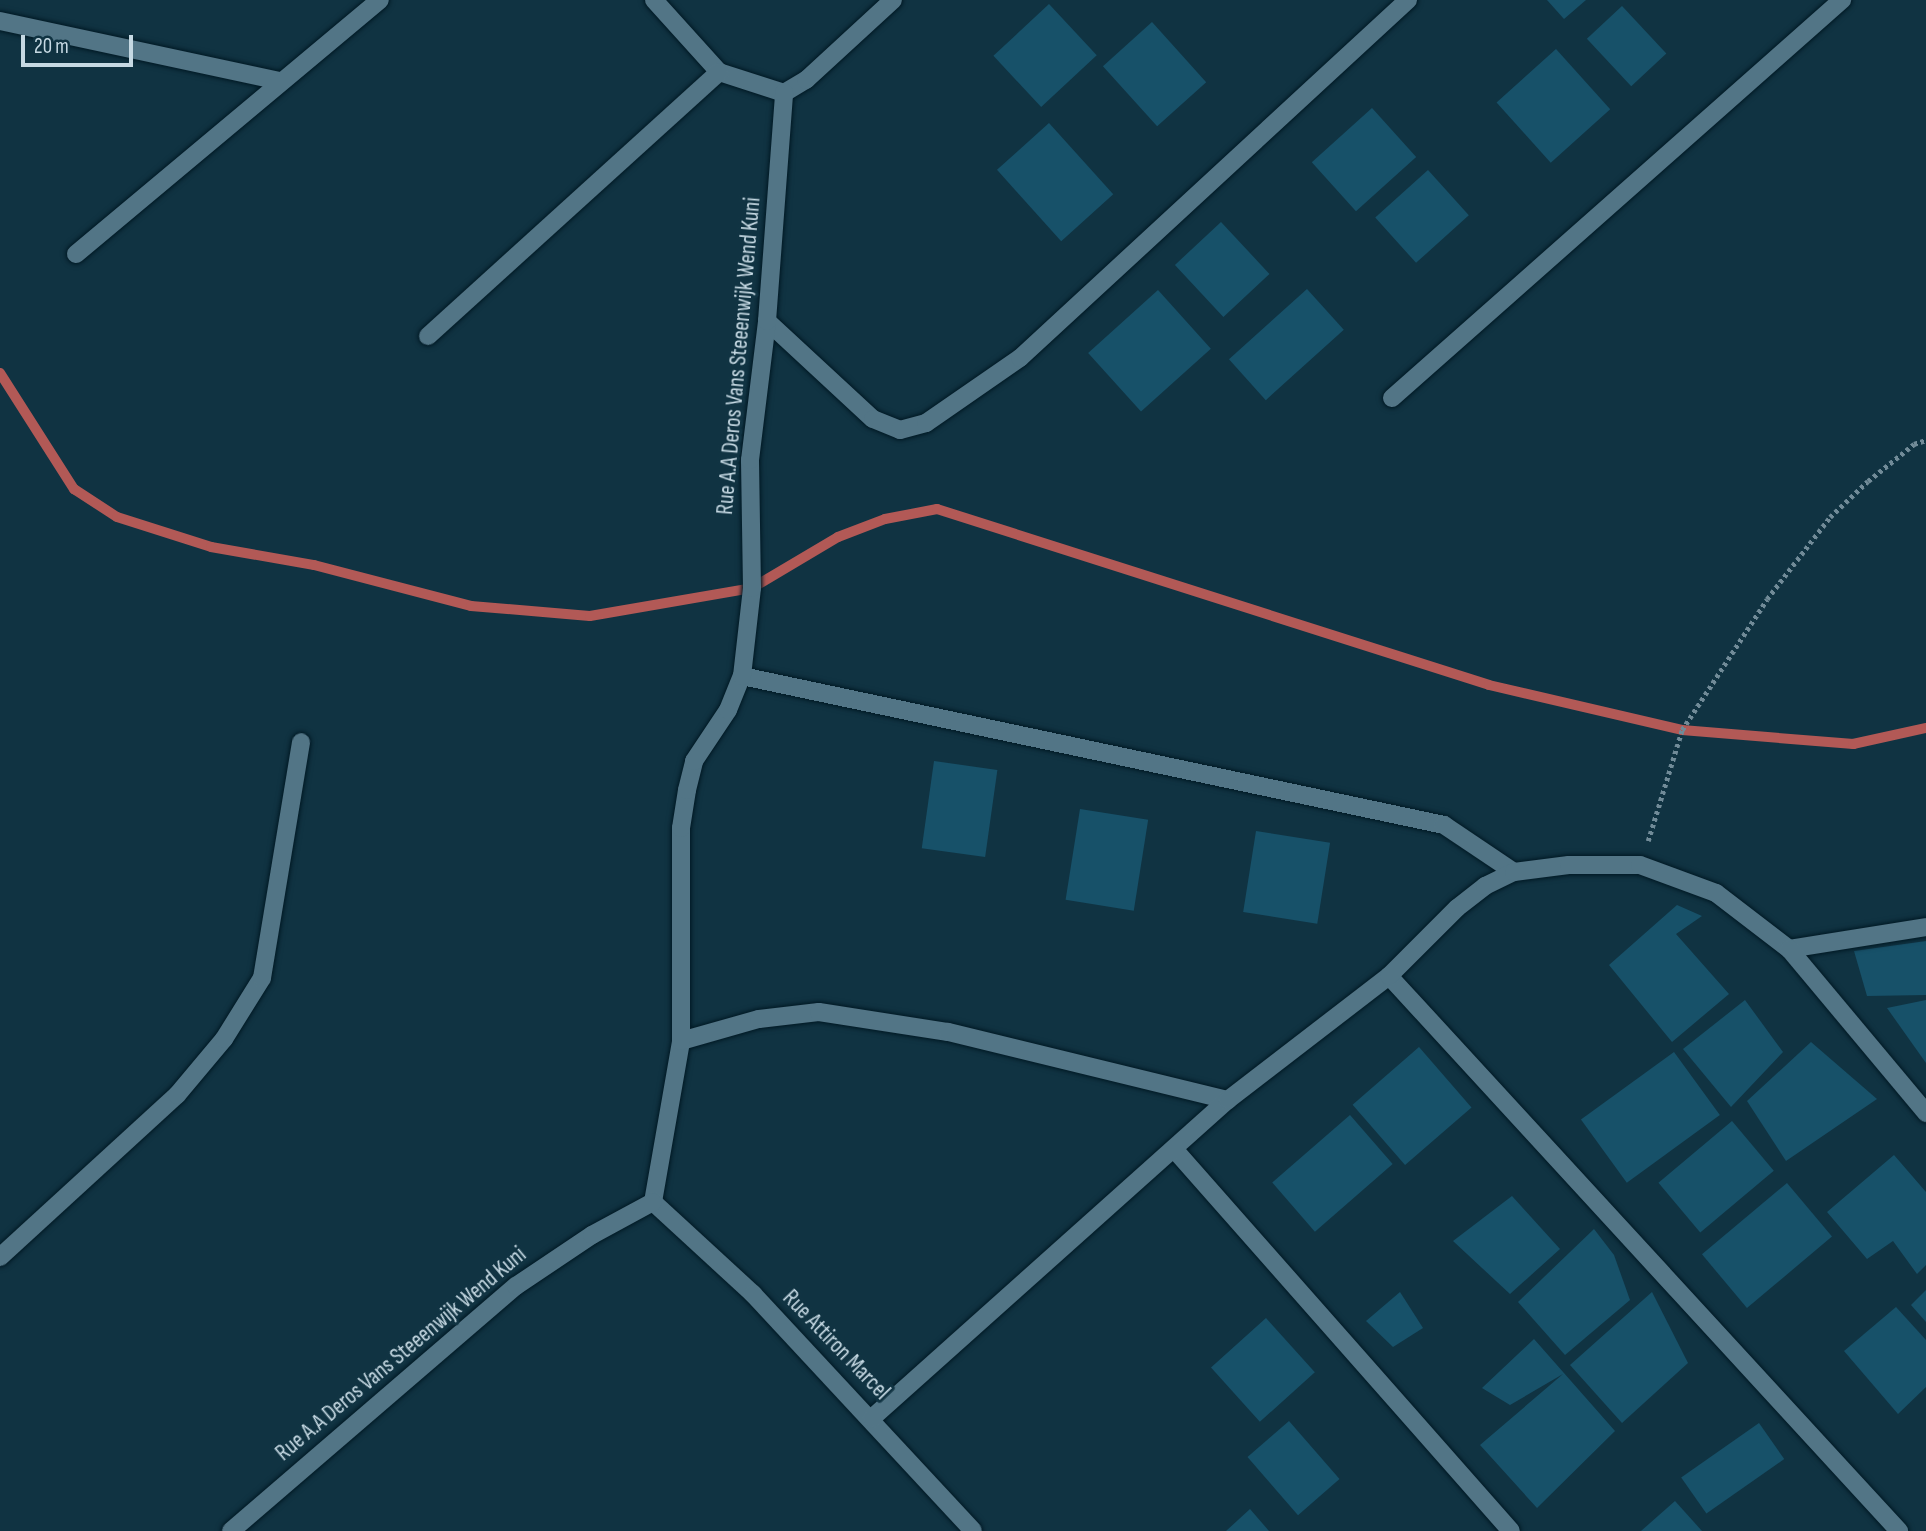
<!DOCTYPE html>
<style>
body{margin:0}
#map{position:relative;width:1926px;height:1531px;overflow:hidden;background:#103342;font-family:"Sofia Sans Condensed",sans-serif}
div>[style]{position:absolute}
.stream>*{height:10px;margin:-5px;padding:0 5px;transform-origin:5px;border-radius:5px;background:#b25956}
.building>*{inset:0;background:#175169;transform-origin:0 0}
.path>*{height:4.5px;margin-top:-2.25px;transform-origin:0;background:repeating-linear-gradient(90deg,#718b98 0 3.5px,transparent 0 7px)}
.roads{filter:drop-shadow(0 0 2px #011924) drop-shadow(0 0 2px #011924)}
.minor>*{height:18px;margin:-9px;padding:0 9px;transform-origin:9px;border-radius:9px;background:#527586}
span{translate:-50% -50%;white-space:nowrap;text-align:center;line-height:1.15;-webkit-text-stroke:6px #103342;paint-order:stroke}
.street-label{font-size:23px;color:#c6d9e3}
.scale{position:absolute;left:21px;top:35px;width:112px;height:32px;box-sizing:border-box;border:4px solid #c6d9e3;border-top:0;padding-left:9px;font-size:21px;line-height:24px;white-space:nowrap;color:#c6d9e3;-webkit-text-stroke:5px #103342;paint-order:stroke}
</style>
<div id="map">
<div class="stream">
<div style="left:0;top:373px;width:138px;rotate:57.5deg"></div>
<div style="left:74px;top:489px;width:51px;rotate:33.1deg"></div>
<div style="left:117px;top:517px;width:99px;rotate:17.7deg"></div>
<div style="left:211px;top:547px;width:105px;rotate:9.9deg"></div>
<div style="left:314px;top:565px;width:162px;rotate:14.6deg"></div>
<div style="left:471px;top:606px;width:119px;rotate:4.8deg"></div>
<div style="left:590px;top:616px;width:164px;rotate:-9.8deg"></div>
<div style="left:752px;top:588px;width:100px;rotate:-30.7deg"></div>
<div style="left:838px;top:537px;width:50px;rotate:-21deg"></div>
<div style="left:885px;top:519px;width:53px;rotate:-10.9deg"></div>
<div style="left:937px;top:509px;width:579px;rotate:17.68deg"></div>
<div style="left:1489px;top:685px;width:198px;rotate:13.1deg"></div>
<div style="left:1682px;top:730px;width:172px;rotate:4.7deg"></div>
<div style="left:1853px;top:744px;width:75px;rotate:-12.4deg"></div>
</div>
<div class="building">
<div style="clip-path:polygon(1547px 0,1586px 0,1564px 19px)"></div>
<div style="left:1049px;top:4px;width:70px;height:76px;rotate:47deg"></div>
<div style="left:1622px;top:6px;width:65px;height:48px;rotate:47deg"></div>
<div style="left:1152px;top:22px;width:81px;height:66px;rotate:48deg"></div>
<div style="left:1556px;top:49px;width:81px;height:80px;rotate:48deg"></div>
<div style="left:1372px;top:108px;width:66px;height:81px;rotate:48deg"></div>
<div style="left:1049px;top:123px;width:96px;height:70px;rotate:48deg"></div>
<div style="left:1428px;top:170px;width:61px;height:71px;rotate:48deg"></div>
<div style="left:1221px;top:222px;width:71px;height:63px;rotate:47deg"></div>
<div style="left:1307px;top:289px;width:55px;height:105px;rotate:48deg"></div>
<div style="left:1158px;top:290px;width:79px;height:94px;rotate:48deg"></div>
<div style="left:934px;top:761px;width:64px;height:88px;rotate:8deg"></div>
<div style="left:1080px;top:809px;width:69px;height:92px;rotate:9deg"></div>
<div style="left:1256px;top:831px;width:75px;height:82px;rotate:9deg"></div>
<div style="clip-path:polygon(1677px 905px,1702px 916px,1676px 934px,1729px 994px,1672px 1042px,1609px 965px)"></div>
<div style="clip-path:polygon(1926px 941px,1926px 995px,1867px 996px,1854px 951px)"></div>
<div style="clip-path:polygon(1745px 1000px,1783px 1052px,1731px 1107px,1683px 1049px)"></div>
<div style="clip-path:polygon(1926px 1000px,1926px 1063px,1887px 1008px)"></div>
<div style="clip-path:polygon(1811px 1042px,1877px 1099px,1786px 1161px,1747px 1101px)"></div>
<div style="left:1419px;top:1047px;width:80px;height:88px;rotate:49deg"></div>
<div style="left:1674px;top:1052px;width:78px;height:115px;rotate:54deg"></div>
<div style="left:1350px;top:1115px;width:65px;height:103px;rotate:49deg"></div>
<div style="left:1732px;top:1121px;width:65px;height:96px;rotate:50deg"></div>
<div style="clip-path:polygon(1894px 1155px,1926px 1192px,1926px 1265px,1917px 1274px,1893px 1241px,1867px 1259px,1827px 1212px)"></div>
<div style="left:1787px;top:1183px;width:70px;height:111px;rotate:50deg"></div>
<div style="clip-path:polygon(1512px 1196px,1560px 1249px,1510px 1294px,1453px 1241px)"></div>
<div style="clip-path:polygon(1594px 1229px,1614px 1255px,1630px 1300px,1565px 1355px,1518px 1302px)"></div>
<div style="clip-path:polygon(1926px 1290px,1926px 1322px,1911px 1305px)"></div>
<div style="clip-path:polygon(1400px 1292px,1423px 1328px,1393px 1347px,1366px 1321px)"></div>
<div style="clip-path:polygon(1652px 1292px,1688px 1363px,1622px 1423px,1570px 1365px)"></div>
<div style="clip-path:polygon(1896px 1307px,1926px 1340px,1926px 1387px,1898px 1414px,1844px 1351px)"></div>
<div style="left:1266px;top:1318px;width:73px;height:74px;rotate:48deg"></div>
<div style="clip-path:polygon(1534px 1339px,1615px 1431px,1537px 1508px,1480px 1445px,1563px 1374px,1510px 1405px,1482px 1388px)"></div>
<div style="left:1289px;top:1421px;width:77px;height:55px;rotate:49deg"></div>
<div style="left:1759px;top:1423px;width:44px;height:95px;rotate:55deg"></div>
<div style="clip-path:polygon(1675px 1501px,1702px 1531px,1641px 1531px)"></div>
<div style="clip-path:polygon(1250px 1509px,1269px 1531px,1226px 1531px)"></div>
</div>
<div class="path">
<div style="left:1648px;top:841px;width:116px;rotate:-73deg"></div>
<div style="left:1682px;top:730px;width:156px;rotate:-57deg"></div>
<div style="left:1767px;top:599px;width:103px;rotate:-52.5deg"></div>
<div style="left:1830px;top:517px;width:52px;rotate:-43.5deg"></div>
<div style="left:1868px;top:481px;width:59px;rotate:-38.8deg"></div>
<div style="left:1914px;top:444px;width:13px;rotate:-18deg"></div>
</div>
<div class="roads">
<div class="minor">
<div style="left:654px;top:0;width:97px;rotate:47.9deg"></div>
<div style="left:719px;top:72px;width:68px;rotate:17.9deg"></div>
<div style="left:0;top:21px;width:286px;rotate:12.1deg"></div>
<div style="left:784px;top:93px;width:26px;rotate:-31deg"></div>
<div style="left:806px;top:80px;width:118px;rotate:-42.6deg"></div>
<div style="left:76px;top:254px;width:396px;rotate:-39.9deg"></div>
<div style="left:767px;top:321px;width:144px;rotate:42.8deg"></div>
<div style="left:873px;top:419px;width:29px;rotate:22deg"></div>
<div style="left:900px;top:430px;width:27px;rotate:-15deg"></div>
<div style="left:926px;top:423px;width:114px;rotate:-34.7deg"></div>
<div style="left:1020px;top:358px;width:528px;rotate:-42.7deg"></div>
<div style="left:428px;top:336px;width:393px;rotate:-42.2deg"></div>
<div style="left:1392px;top:398px;width:601px;rotate:-41.49deg"></div>
<div style="left:742px;top:676px;width:718px;rotate:11.98deg"></div>
<div style="left:1444px;top:825px;width:84px;rotate:33.9deg"></div>
<div style="left:1789px;top:949px;width:139px;rotate:-9.1deg"></div>
<div style="left:1389px;top:976px;width:754px;rotate:47.42deg"></div>
<div style="left:681px;top:1041px;width:81px;rotate:-15.8deg"></div>
<div style="left:759px;top:1019px;width:60px;rotate:-6.7deg"></div>
<div style="left:819px;top:1012px;width:131px;rotate:8.8deg"></div>
<div style="left:948px;top:1032px;width:288px;rotate:13.7deg"></div>
<div style="left:1174px;top:1149px;width:509px;rotate:48.58deg"></div>
<div style="left:653px;top:1202px;width:163px;rotate:-80.1deg"></div>
<div style="left:681px;top:1041px;width:213px;rotate:-90deg"></div>
<div style="left:681px;top:828px;width:38px;rotate:-81deg"></div>
<div style="left:687px;top:790px;width:30px;rotate:-76deg"></div>
<div style="left:694px;top:761px;width:61px;rotate:-56.3deg"></div>
<div style="left:728px;top:710px;width:37px;rotate:-68deg"></div>
<div style="left:742px;top:676px;width:89px;rotate:-83.5deg"></div>
<div style="left:752px;top:588px;width:128px;rotate:-90.9deg"></div>
<div style="left:750px;top:460px;width:140px;rotate:-83deg"></div>
<div style="left:767px;top:321px;width:229px;rotate:-85.7deg"></div>
<div style="left:653px;top:1202px;width:136px;rotate:42.6deg"></div>
<div style="left:753px;top:1294px;width:323px;rotate:47.1deg"></div>
<div style="left:0;top:1257px;width:240px;rotate:-42.5deg"></div>
<div style="left:177px;top:1095px;width:73px;rotate:-50deg"></div>
<div style="left:224px;top:1039px;width:72px;rotate:-58.1deg"></div>
<div style="left:262px;top:978px;width:239px;rotate:-80.6deg"></div>
<div style="left:872px;top:1418px;width:477px;rotate:-41.8deg"></div>
<div style="left:1228px;top:1100px;width:203px;rotate:-37.6deg"></div>
<div style="left:1389px;top:976px;width:96px;rotate:-45deg"></div>
<div style="left:1457px;top:908px;width:36px;rotate:-38deg"></div>
<div style="left:1485px;top:886px;width:32px;rotate:-26deg"></div>
<div style="left:1514px;top:872px;width:55px;rotate:-7.3deg"></div>
<div style="left:1569px;top:865px;width:71px"></div>
<div style="left:1640px;top:865px;width:81px;rotate:20.2deg"></div>
<div style="left:1716px;top:893px;width:92px;rotate:37.5deg"></div>
<div style="left:1789px;top:949px;width:214px;rotate:50.1deg"></div>
<div style="left:231px;top:1531px;width:376px;rotate:-40.7deg"></div>
<div style="left:516px;top:1286px;width:92px;rotate:-33.9deg"></div>
<div style="left:592px;top:1235px;width:69px;rotate:-28.4deg"></div>
</div>
</div>
<div class="street-label">
<span style="left:739px;top:356px;rotate:-85deg">Rue A.A Deros Vans Steeenwijk Wend Kuni</span>
<span style="left:836px;top:1345px;rotate:46deg">Rue Attiron Marcel</span>
<span style="left:401px;top:1354px;rotate:-40deg">Rue A.A Deros Vans Steeenwijk Wend Kuni</span>
</div>
<div class="scale">20 m</div>
</div>
